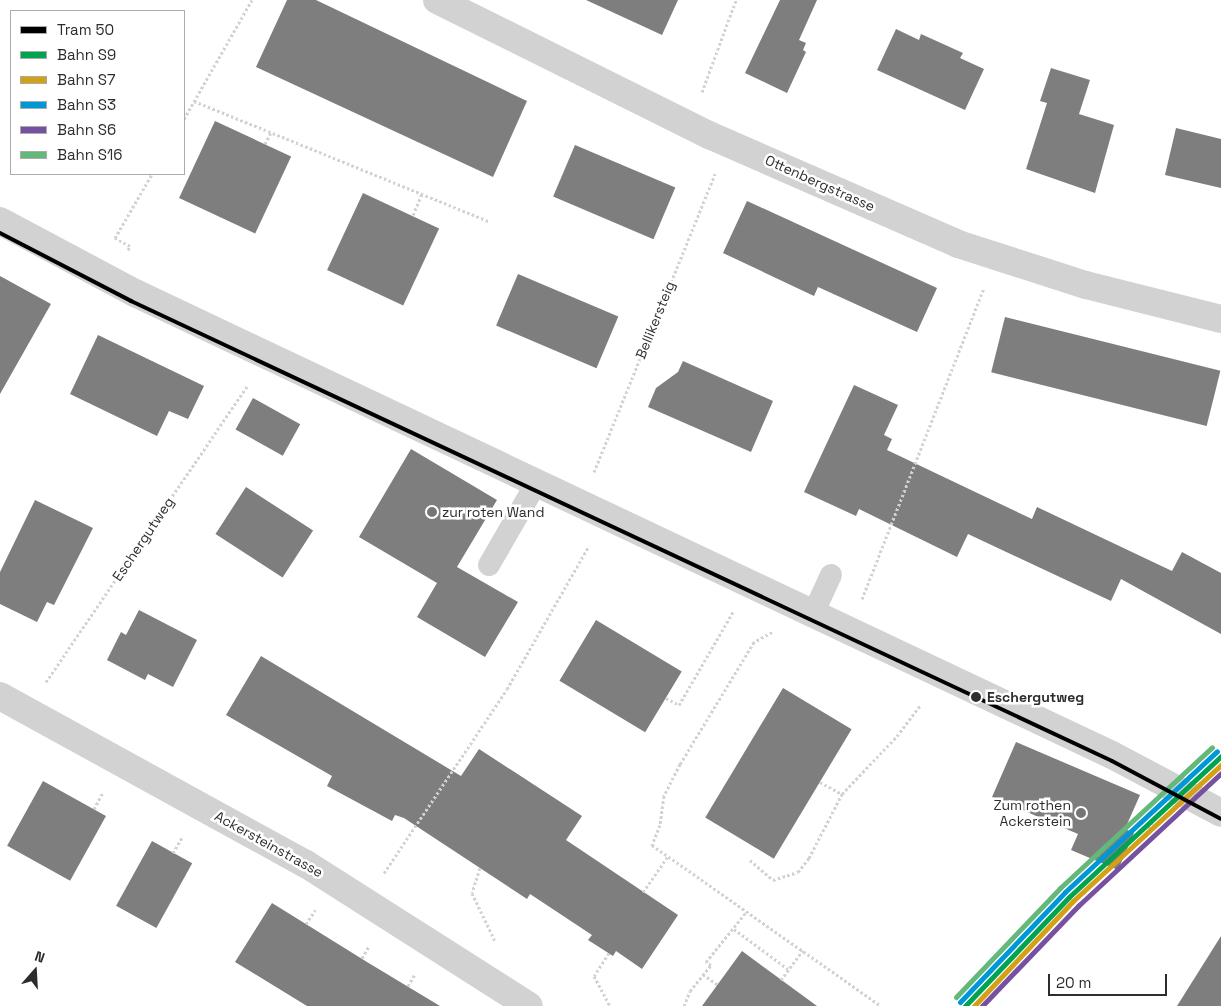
<!DOCTYPE html>
<style>
body{margin:0}
#map{position:relative;width:1221px;height:1006px;overflow:hidden;background:#fff;font-family:"Space Grotesk",sans-serif}
div>[style]{position:absolute}
.building>*{inset:0;background:#7e7e7e;transform-origin:0 0}
.path>*{height:3px;margin-top:-1.5px;transform-origin:0;background:repeating-linear-gradient(90deg,#d2d2d2 0 2.5px,transparent 0 5px)}
.service>*{height:22px;margin:-11px;padding:0 11px;transform-origin:11px;border-radius:11px;background:#d2d2d2}
.minor>*{height:28px;margin:-14px;padding:0 14px;transform-origin:14px;border-radius:14px;background:#d2d2d2}
.rail-1>*{height:5px;margin:-2.5px;padding:0 2.5px;transform-origin:2.5px;border-radius:2.5px;background:#00a34f}
.rail-2>*{height:5px;margin:-2.5px;padding:0 2.5px;transform-origin:2.5px;border-radius:2.5px;background:#d4a116}
.rail-3>*{height:5px;margin:-2.5px;padding:0 2.5px;transform-origin:2.5px;border-radius:2.5px;background:#0097d8}
.rail-4>*{height:5px;margin:-2.5px;padding:0 2.5px;transform-origin:2.5px;border-radius:2.5px;background:#7751a1}
.rail-5>*{height:5px;margin:-2.5px;padding:0 2.5px;transform-origin:2.5px;border-radius:2.5px;background:#64b97a}
.tram-1>*{height:4px;margin:-2px;padding:0 2px;transform-origin:2px;border-radius:2px;background:#000}
.dots>*{width:14px;height:14px;translate:-50% -50%;box-sizing:border-box;border:2px solid #fff;border-radius:50%}
span{translate:-50% -50%;white-space:nowrap;text-align:center;line-height:1.15;-webkit-text-stroke:5px #fff;paint-order:stroke}
.street-label{font-size:14px;color:#2d2d2d}
.poi-label{font-size:14px;color:#2d2d2d}
.left{translate:0 -50%;text-align:left}
.right{translate:-100% -50%;text-align:right}
.stop-label{font-size:14px;color:#2d2d2d;font-weight:700}
.legend{position:absolute;left:10px;top:10px;width:175px;height:165px;box-sizing:border-box;background:#fff;border:1px solid #ababab;margin:0;padding:6px 9px;list-style:none;font-size:15px;color:#2d2d2d}
.legend li{display:flex;align-items:center;gap:10px;height:25px}
.legend b{width:25px;border:1px solid #ababab}
.north{position:absolute;left:10px;top:946px;width:50px;height:50px;-webkit-text-stroke:4px #fff;paint-order:stroke;rotate:19deg;font-size:14px;font-weight:700;line-height:20px;text-align:center;color:#2d2d2d}
.north::after{content:'';display:block;margin:auto;width:18px;height:22px;background:#2d2d2d;clip-path:polygon(50% 0,100% 100%,50% 72%,0 100%)}
.scale{position:absolute;left:1048px;top:974px;width:119px;height:22px;box-sizing:border-box;border:2px solid #2d2d2d;border-top:0;padding-left:6px;font-size:15px;line-height:18px;white-space:nowrap;color:#2d2d2d;-webkit-text-stroke:4px #fff;paint-order:stroke}
</style>
<div id="map">
<div class="building">
<div style="clip-path:polygon(287px 0,316px 0,527px 101px,493px 177px,256px 67px)"></div>
<div style="clip-path:polygon(586px 0,678px 0,662px 35px)"></div>
<div style="clip-path:polygon(780px 0,817px 0,799px 40px,806px 43px,803px 50px,806px 52px,787px 93px,745px 73px)"></div>
<div style="clip-path:polygon(896px 29px,919px 40px,921px 34px,963px 53px,960px 58px,984px 69px,965px 110px,877px 70px)"></div>
<div style="clip-path:polygon(1051px 68px,1090px 80px,1079px 114px,1114px 125px,1095px 193px,1026px 169px,1047px 103px,1040px 101px)"></div>
<div style="left:215px;top:121px;width:84px;height:85px;rotate:25deg"></div>
<div style="clip-path:polygon(1176px 128px,1221px 139px,1221px 188px,1165px 175px)"></div>
<div style="left:575px;top:145px;width:109px;height:56px;rotate:23deg"></div>
<div style="left:363px;top:193px;width:84px;height:85px;rotate:25deg"></div>
<div style="clip-path:polygon(747px 201px,937px 288px,917px 332px,818px 287px,814px 296px,723px 253px)"></div>
<div style="left:518px;top:274px;width:109px;height:56px;rotate:23deg"></div>
<div style="clip-path:polygon(0 276px,51px 304px,0 394px)"></div>
<div style="left:1005px;top:317px;width:222px;height:57px;rotate:14deg"></div>
<div style="clip-path:polygon(98px 335px,204px 386px,188px 419px,169px 411px,157px 436px,70px 394px)"></div>
<div style="clip-path:polygon(683px 361px,773px 401px,751px 452px,648px 407px,656px 388px,678px 372px)"></div>
<div style="clip-path:polygon(854px 385px,898px 405px,884px 435px,892px 439px,887px 450px,1032px 519px,1037px 507px,1172px 571px,1182px 552px,1221px 573px,1221px 634px,1121px 579px,1111px 601px,968px 534px,957px 557px,859px 509px,856px 516px,804px 492px)"></div>
<div style="left:253px;top:398px;width:54px;height:36px;rotate:29deg"></div>
<div style="clip-path:polygon(411px 449px,497px 500px,457px 567px,518px 602px,485px 657px,417px 617px,437px 583px,359px 537px)"></div>
<div style="left:246px;top:487px;width:80px;height:56px;rotate:33deg"></div>
<div style="clip-path:polygon(35px 500px,93px 528px,54px 605px,47px 602px,37px 622px,0 604px,0 572px)"></div>
<div style="clip-path:polygon(139px 610px,197px 640px,173px 687px,148px 674px,145px 680px,107px 660px,121px 632px,126px 635px)"></div>
<div style="left:596px;top:620px;width:100px;height:71px;rotate:31deg"></div>
<div style="clip-path:polygon(261px 656px,461px 776px,479px 749px,582px 816px,566px 840px,678px 915px,642px 969px,616px 951px,613px 956px,588px 940px,592px 935px,530px 894px,527px 899px,404px 818px,395px 815px,392px 821px,327px 786px,332px 776px,226px 715px)"></div>
<div style="left:783px;top:688px;width:80px;height:151px;rotate:31deg"></div>
<div style="clip-path:polygon(1016px 742px,1140px 795px,1125px 829px,1134px 833px,1118px 870px,1071px 850px,1078px 834px,992px 797px)"></div>
<div style="left:43px;top:781px;width:72px;height:74px;rotate:29deg"></div>
<div style="left:152px;top:841px;width:46px;height:74px;rotate:29deg"></div>
<div style="clip-path:polygon(272px 903px,367px 962px,440px 1006px,307px 1006px,235px 962px)"></div>
<div style="clip-path:polygon(1221px 936px,1221px 1006px,1177px 1006px)"></div>
<div style="clip-path:polygon(742px 951px,817px 1006px,702px 1006px)"></div>
</div>
<div class="path">
<div style="left:702px;top:92px;width:98px;rotate:-69.7deg"></div>
<div style="left:194px;top:101px;width:318px;rotate:22.2deg"></div>
<div style="left:184px;top:119px;width:137px;rotate:-60.3deg"></div>
<div style="left:265px;top:144px;width:13px;rotate:-63deg"></div>
<div style="left:413px;top:215px;width:23px;rotate:-67deg"></div>
<div style="left:128px;top:250px;width:4px;rotate:-63deg"></div>
<div style="left:130px;top:246px;width:17px;rotate:-152deg"></div>
<div style="left:115px;top:238px;width:74px;rotate:-60deg"></div>
<div style="left:594px;top:472px;width:322px;rotate:-67.9deg"></div>
<div style="left:862px;top:599px;width:334px;rotate:-68.6deg"></div>
<div style="left:772px;top:632px;width:21px;rotate:151deg"></div>
<div style="left:754px;top:642px;width:143px;rotate:121.2deg"></div>
<div style="left:680px;top:764px;width:36px;rotate:117deg"></div>
<div style="left:664px;top:796px;width:29px;rotate:98deg"></div>
<div style="left:660px;top:825px;width:22px;rotate:112deg"></div>
<div style="left:652px;top:845px;width:280px;rotate:35.1deg"></div>
<div style="left:46px;top:682px;width:359px;rotate:-55.8deg"></div>
<div style="left:666px;top:698px;width:15px;rotate:28deg"></div>
<div style="left:679px;top:705px;width:108px;rotate:-59.9deg"></div>
<div style="left:820px;top:782px;width:25px;rotate:29deg"></div>
<div style="left:94px;top:809px;width:19px;rotate:-62deg"></div>
<div style="left:1147px;top:833px;width:19px;rotate:-65deg"></div>
<div style="left:173px;top:853px;width:20px;rotate:-60deg"></div>
<div style="left:750px;top:860px;width:30px;rotate:41deg"></div>
<div style="left:773px;top:880px;width:26px;rotate:-18deg"></div>
<div style="left:798px;top:872px;width:18px;rotate:-52deg"></div>
<div style="left:809px;top:858px;width:72px;rotate:-62.7deg"></div>
<div style="left:842px;top:794px;width:80px;rotate:-46.5deg"></div>
<div style="left:897px;top:736px;width:40px;rotate:-53deg"></div>
<div style="left:480px;top:868px;width:26px;rotate:108deg"></div>
<div style="left:472px;top:893px;width:53px;rotate:64.4deg"></div>
<div style="left:384px;top:873px;width:221px;rotate:-56.2deg"></div>
<div style="left:507px;top:689px;width:165px;rotate:-60.2deg"></div>
<div style="left:643px;top:892px;width:44px;rotate:-55.2deg"></div>
<div style="left:306px;top:924px;width:17px;rotate:-57deg"></div>
<div style="left:734px;top:929px;width:67px;rotate:36.5deg"></div>
<div style="left:609px;top:953px;width:27px;rotate:123deg"></div>
<div style="left:594px;top:976px;width:34px;rotate:62deg"></div>
<div style="left:362px;top:958px;width:14px;rotate:-60deg"></div>
<div style="left:703px;top:974px;width:19px;rotate:36deg"></div>
<div style="left:781px;top:980px;width:37px;rotate:-54deg"></div>
<div style="left:408px;top:986px;width:14px;rotate:-60deg"></div>
<div style="left:684px;top:1006px;width:16px;rotate:-68deg"></div>
<div style="left:690px;top:991px;width:33px;rotate:-51deg"></div>
<div style="left:711px;top:965px;width:6px;rotate:-149deg"></div>
<div style="left:706px;top:962px;width:65px;rotate:-51.2deg"></div>
</div>
<div class="service">
<div style="left:489px;top:565px;width:96px;rotate:-60deg"></div>
<div style="left:813px;top:614px;width:43px;rotate:-65.2deg"></div>
</div>
<div class="minor">
<div style="left:437px;top:0;width:304px;rotate:26.4deg"></div>
<div style="left:709px;top:135px;width:272px;rotate:23.6deg"></div>
<div style="left:958px;top:244px;width:134px;rotate:17.8deg"></div>
<div style="left:1086px;top:285px;width:139px;rotate:14.1deg"></div>
<div style="left:0;top:221px;width:153px;rotate:28.1deg"></div>
<div style="left:135px;top:293px;width:1081px;rotate:25.31deg"></div>
<div style="left:1112px;top:755px;width:123px;rotate:28deg"></div>
<div style="left:0;top:696px;width:349px;rotate:28.8deg"></div>
<div style="left:306px;top:864px;width:264px;rotate:32.5deg"></div>
</div>
<div class="rail-1">
<div style="left:965px;top:1006px;width:151px;rotate:-46.3deg"></div>
<div style="left:1069px;top:897px;width:207px;rotate:-42.8deg"></div>
</div>
<div class="rail-2">
<div style="left:974px;top:1006px;width:144px;rotate:-46.7deg"></div>
<div style="left:1073px;top:901px;width:201px;rotate:-42.6deg"></div>
</div>
<div class="rail-3">
<div style="left:960px;top:1002px;width:152px;rotate:-46.3deg"></div>
<div style="left:1065px;top:892px;width:207px;rotate:-42.8deg"></div>
</div>
<div class="rail-4">
<div style="left:982px;top:1006px;width:139px;rotate:-46.2deg"></div>
<div style="left:1078px;top:906px;width:195px;rotate:-42.9deg"></div>
</div>
<div class="rail-5">
<div style="left:956px;top:997px;width:151px;rotate:-46.3deg"></div>
<div style="left:1060px;top:888px;width:207px;rotate:-42.8deg"></div>
</div>
<div class="tram-1">
<div style="left:0;top:233px;width:148px;rotate:27.4deg"></div>
<div style="left:131px;top:301px;width:1083px;rotate:25.12deg"></div>
<div style="left:1112px;top:761px;width:123px;rotate:28deg"></div>
</div>
<div class="dots">
<div style="left:432px;top:512px;background:#767676"></div>
<div style="left:976px;top:697px;background:#2d2d2d"></div>
<div style="left:1081px;top:813px;background:#767676"></div>
</div>
<div class="street-label">
<span style="left:820px;top:183px;rotate:24deg">Ottenbergstrasse</span>
<span style="left:655px;top:320px;rotate:-68deg">Bellikersteig</span>
<span style="left:143px;top:539px;rotate:-56deg">Eschergutweg</span>
<span style="left:269px;top:844px;rotate:29deg">Ackersteinstrasse</span>
</div>
<div class="poi-label">
<span class="left" style="left:442px;top:512px">zur roten Wand</span>
<span class="right" style="left:1071px;top:813px">Zum rothen<br>Ackerstein</span>
</div>
<div class="stop-label">
<span class="left" style="left:987px;top:697px">Eschergutweg</span>
</div>
<ul class="legend">
<li><b style="height:6px;background:#000"></b>Tram 50</li>
<li><b style="height:6px;background:#00a34f"></b>Bahn S9</li>
<li><b style="height:6px;background:#d4a116"></b>Bahn S7</li>
<li><b style="height:6px;background:#0097d8"></b>Bahn S3</li>
<li><b style="height:6px;background:#7751a1"></b>Bahn S6</li>
<li><b style="height:6px;background:#64b97a"></b>Bahn S16</li>
</ul>
<div class="north">N</div>
<div class="scale">20 m</div>
</div>
